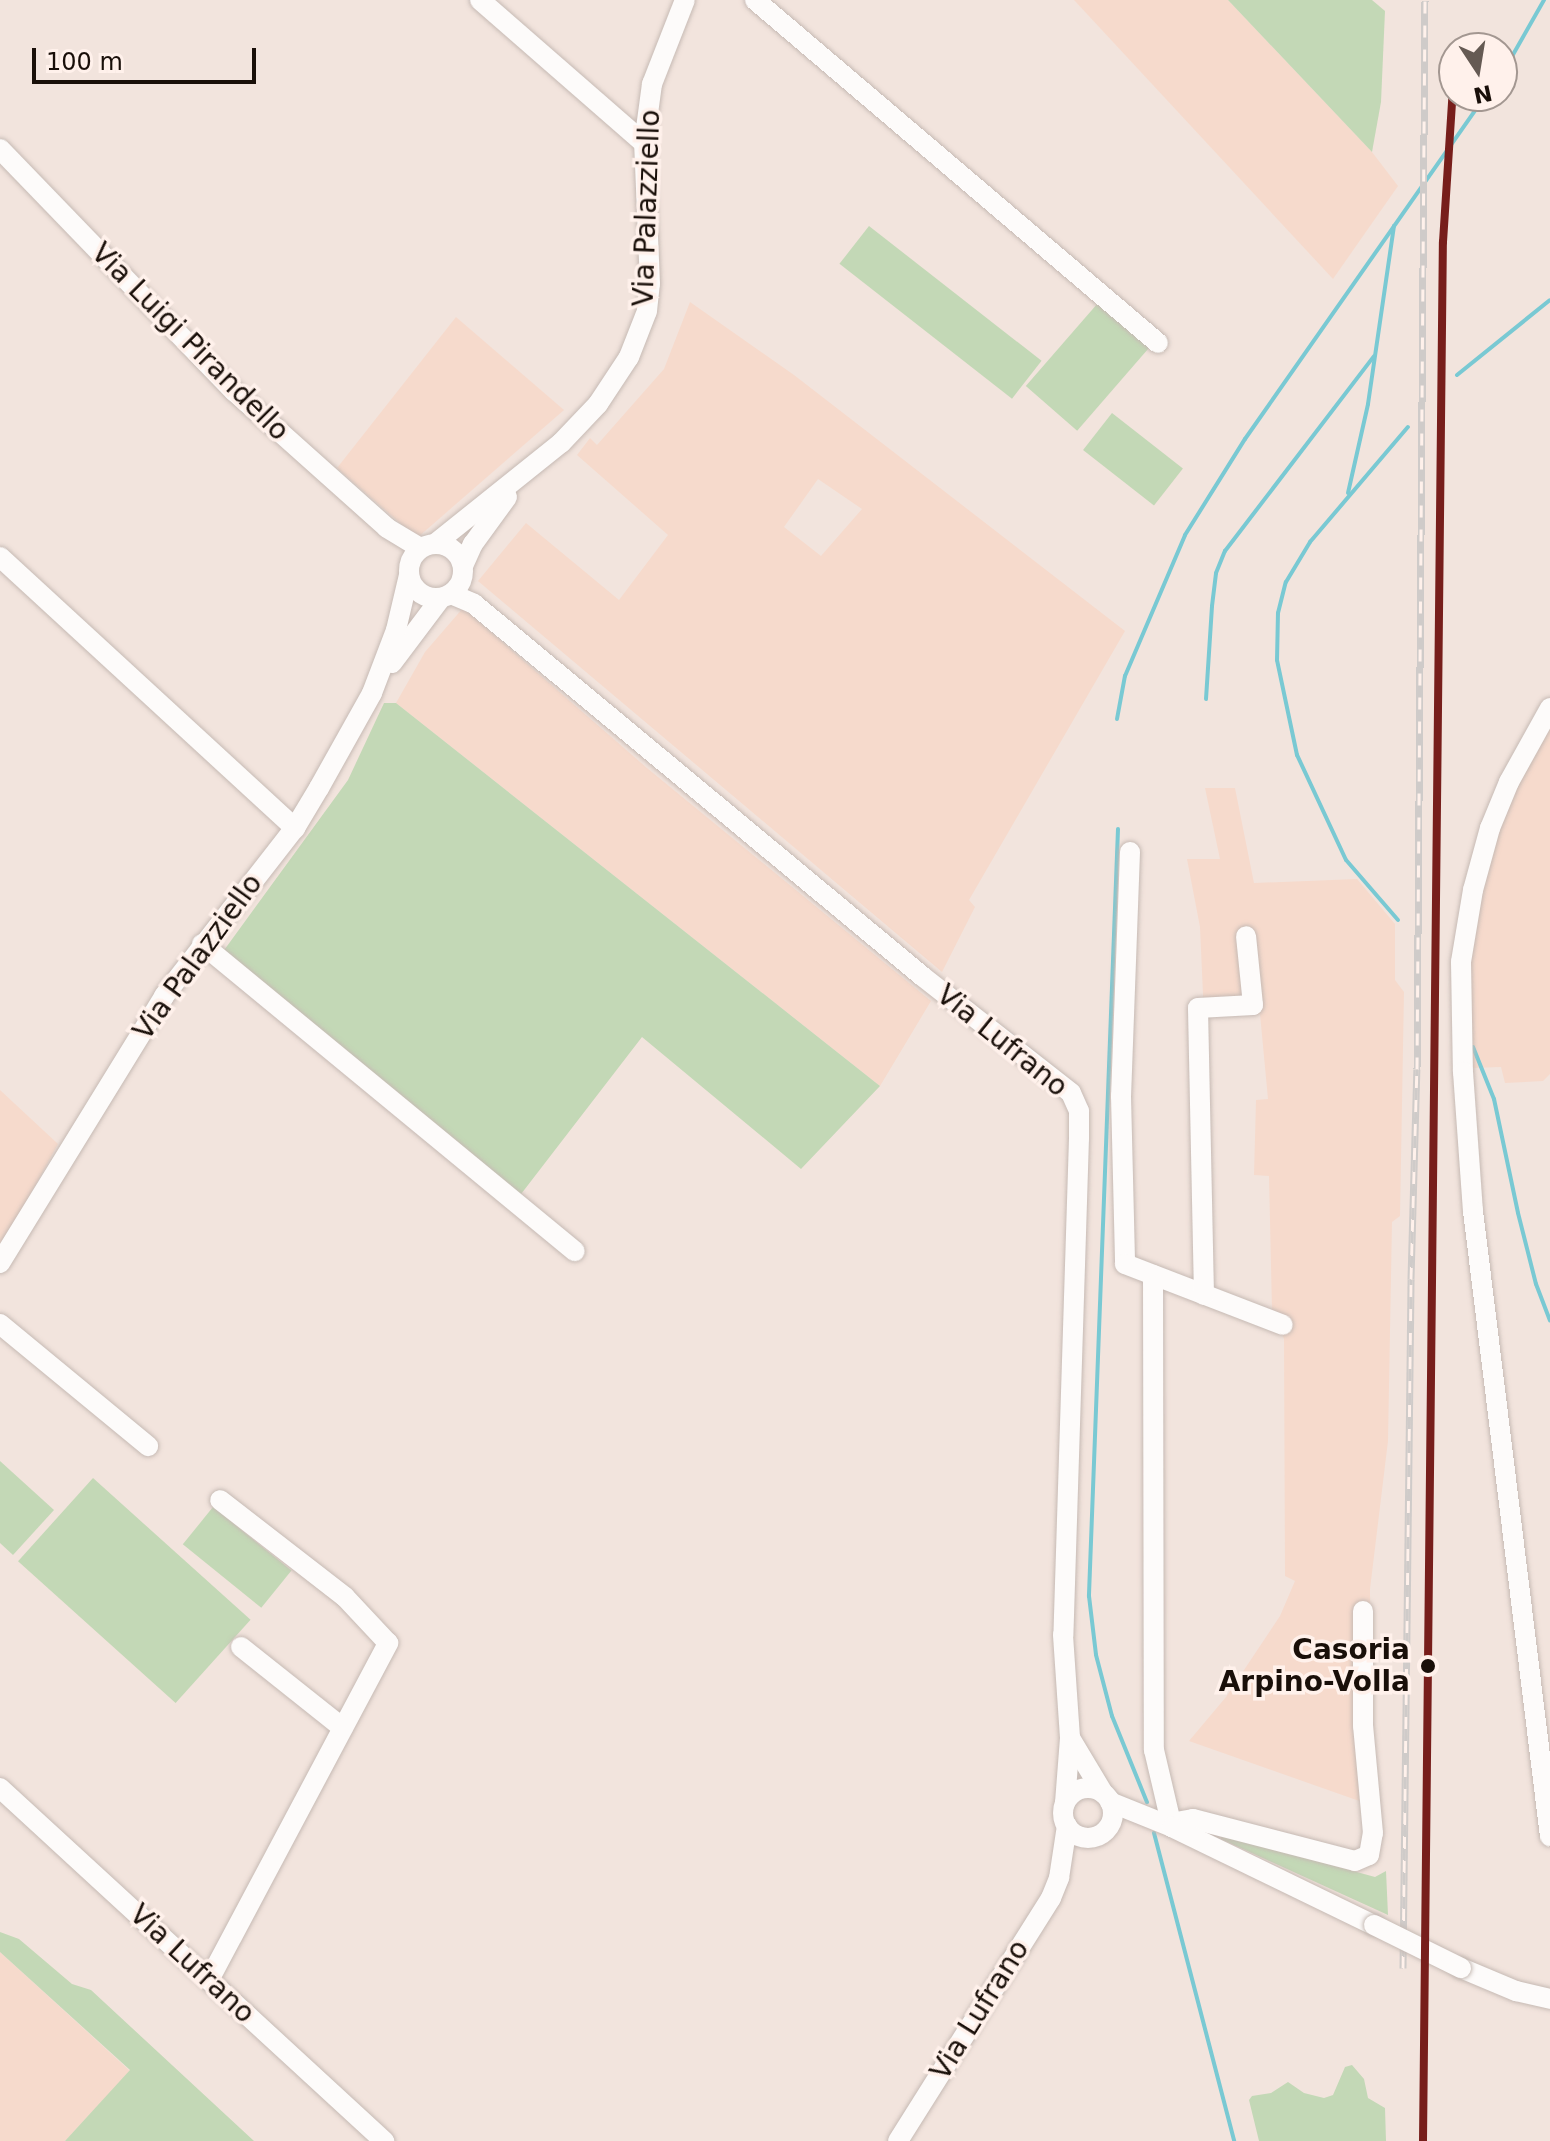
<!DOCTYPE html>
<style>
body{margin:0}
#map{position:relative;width:1550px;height:2141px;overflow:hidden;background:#f2e4dd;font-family:"DejaVu Sans",sans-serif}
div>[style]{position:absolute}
.built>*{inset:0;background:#f6dacc}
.green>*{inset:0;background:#c3d8b6;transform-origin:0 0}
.stream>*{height:4px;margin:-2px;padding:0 2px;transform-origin:2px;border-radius:2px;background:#79c9d3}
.roads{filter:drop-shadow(0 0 2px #c6bab4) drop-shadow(0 0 2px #c6bab4)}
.minor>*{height:20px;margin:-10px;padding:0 10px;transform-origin:10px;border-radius:10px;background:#fdfbfa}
.minor>.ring{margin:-10px;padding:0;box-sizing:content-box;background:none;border:20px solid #fdfbfa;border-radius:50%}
.rail>*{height:7px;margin-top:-3.5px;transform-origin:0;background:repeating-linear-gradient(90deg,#fff1eb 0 12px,#cfcbc9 0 24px);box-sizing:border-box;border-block:2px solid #cfcbc9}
.bridges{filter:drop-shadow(0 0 2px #c6bab4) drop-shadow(0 0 2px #c6bab4)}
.minor-bridge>*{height:20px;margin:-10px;padding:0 10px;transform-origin:10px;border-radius:10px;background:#fdfbfa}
.rail-1>*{height:8px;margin:-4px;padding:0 4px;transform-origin:4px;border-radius:4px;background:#771e1b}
.dots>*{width:22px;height:22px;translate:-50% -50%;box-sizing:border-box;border:4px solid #fff1eb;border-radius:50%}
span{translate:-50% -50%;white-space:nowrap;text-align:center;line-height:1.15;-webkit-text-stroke:7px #fff1eb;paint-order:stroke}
.street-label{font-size:28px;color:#190f09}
.stop-label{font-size:28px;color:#190f09;font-weight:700}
.right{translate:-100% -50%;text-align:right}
.north{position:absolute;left:1438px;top:32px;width:80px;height:80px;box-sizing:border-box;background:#fff1eb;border:2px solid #a39791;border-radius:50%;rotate:168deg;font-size:22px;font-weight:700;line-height:32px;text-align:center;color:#190f09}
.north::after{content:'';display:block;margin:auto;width:28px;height:36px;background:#655a53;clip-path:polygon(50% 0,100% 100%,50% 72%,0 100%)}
.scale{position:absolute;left:32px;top:48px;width:224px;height:36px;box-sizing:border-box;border:4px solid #190f09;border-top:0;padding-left:10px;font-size:24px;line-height:28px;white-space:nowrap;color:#190f09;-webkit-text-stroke:6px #fff1eb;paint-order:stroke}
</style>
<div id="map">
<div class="built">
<div style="clip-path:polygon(1074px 0,1228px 0,1372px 152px,1398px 186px,1333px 279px)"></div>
<div style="clip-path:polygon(evenodd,690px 302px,794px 375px,1125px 631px,969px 900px,975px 907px,942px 972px,478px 581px,526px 523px,619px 600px,668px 535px,577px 455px,590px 438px,597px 445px,664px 369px,690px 302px,818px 479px,862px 509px,821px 556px,784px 527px,818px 479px)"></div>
<div style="clip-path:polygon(456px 317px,564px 410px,417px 538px,337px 468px)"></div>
<div style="clip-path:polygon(463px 608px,647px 768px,931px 1001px,880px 1086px,396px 703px,425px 652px)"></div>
<div style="clip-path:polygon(1550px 722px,1550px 1074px,1543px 1081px,1505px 1083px,1501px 1067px,1471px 1068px,1470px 965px,1482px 888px,1496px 837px,1517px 785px)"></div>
<div style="clip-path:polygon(1205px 788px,1235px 788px,1254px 883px,1357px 879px,1395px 924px,1395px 980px,1404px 992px,1400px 1216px,1392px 1222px,1388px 1441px,1370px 1589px,1371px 1732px,1365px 1803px,1189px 1741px,1226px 1697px,1280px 1616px,1295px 1581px,1285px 1576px,1284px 1339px,1272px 1310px,1269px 1176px,1254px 1175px,1256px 1100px,1268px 1099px,1260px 1014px,1204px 1017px,1200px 927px,1187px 859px,1220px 859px)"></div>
<div style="clip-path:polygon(0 1090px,58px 1144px,0 1250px)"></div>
<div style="clip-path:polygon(0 1952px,130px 2071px,65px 2141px,0 2141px)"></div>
</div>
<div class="green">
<div style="clip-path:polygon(1228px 0,1372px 0,1385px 11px,1381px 102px,1372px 152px)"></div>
<div style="left:869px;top:226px;width:219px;height:48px;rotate:38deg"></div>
<div style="left:1098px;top:303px;width:68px;height:110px;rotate:41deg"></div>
<div style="left:1112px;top:413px;width:90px;height:47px;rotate:38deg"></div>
<div style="clip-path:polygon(384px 703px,396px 703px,880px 1086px,801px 1169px,642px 1037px,518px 1198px,222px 953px,348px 780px)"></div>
<div style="clip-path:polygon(0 1461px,54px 1510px,13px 1555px,0 1543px)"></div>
<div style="left:93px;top:1478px;width:212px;height:112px;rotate:42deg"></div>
<div style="left:213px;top:1507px;width:101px;height:48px;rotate:39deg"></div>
<div style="clip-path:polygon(1221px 1835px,1375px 1877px,1386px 1871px,1388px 1915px,1221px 1839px)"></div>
<div style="clip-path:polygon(0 1932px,19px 1939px,72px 1984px,91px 1990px,254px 2141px,65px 2141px,130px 2070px,0 1952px)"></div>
<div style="clip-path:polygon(1352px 2065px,1364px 2079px,1368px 2098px,1385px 2108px,1386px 2141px,1259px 2141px,1249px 2100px,1252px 2096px,1271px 2093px,1288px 2082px,1304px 2093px,1324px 2098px,1333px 2095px,1345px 2067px)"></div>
</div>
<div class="stream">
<div style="left:1502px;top:74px;width:85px;rotate:-60.4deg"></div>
<div style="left:1457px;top:375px;width:119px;rotate:-38.9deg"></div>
<div style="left:1348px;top:493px;width:91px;rotate:-77.3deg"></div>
<div style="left:1368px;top:404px;width:180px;rotate:-81.7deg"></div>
<div style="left:1206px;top:699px;width:93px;rotate:-86.3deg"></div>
<div style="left:1212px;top:606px;width:33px;rotate:-83deg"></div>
<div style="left:1216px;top:573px;width:24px;rotate:-68deg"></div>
<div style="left:1225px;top:551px;width:245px;rotate:-52.6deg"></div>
<div style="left:1117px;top:719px;width:44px;rotate:-79.5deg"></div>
<div style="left:1125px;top:676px;width:153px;rotate:-66.9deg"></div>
<div style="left:1185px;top:535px;width:113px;rotate:-58deg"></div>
<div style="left:1245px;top:439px;width:419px;rotate:-55deg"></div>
<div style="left:1118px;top:829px;width:768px;rotate:92.17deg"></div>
<div style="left:1089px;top:1596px;width:59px;rotate:83.2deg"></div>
<div style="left:1096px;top:1655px;width:63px;rotate:75.3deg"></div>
<div style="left:1112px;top:1716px;width:93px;rotate:67.9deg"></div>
<div style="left:1398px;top:920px;width:79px;rotate:-130.9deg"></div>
<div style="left:1346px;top:860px;width:116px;rotate:-115deg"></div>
<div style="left:1297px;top:755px;width:97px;rotate:-101.9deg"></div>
<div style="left:1277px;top:660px;width:47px;rotate:-88.8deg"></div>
<div style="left:1278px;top:613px;width:32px;rotate:-76deg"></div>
<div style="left:1286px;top:582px;width:47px;rotate:-59deg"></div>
<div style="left:1310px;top:542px;width:151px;rotate:-49.6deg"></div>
<div style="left:1473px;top:1047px;width:56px;rotate:68deg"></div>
<div style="left:1494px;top:1099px;width:116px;rotate:78.1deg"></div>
<div style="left:1518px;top:1213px;width:73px;rotate:75.8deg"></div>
<div style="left:1536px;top:1284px;width:39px;rotate:69deg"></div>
<div style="left:1154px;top:1833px;width:318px;rotate:75.4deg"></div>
</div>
<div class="roads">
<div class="minor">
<div style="left:480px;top:0;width:218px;rotate:41.1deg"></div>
<div style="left:755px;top:0;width:529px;rotate:40.4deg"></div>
<div style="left:0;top:149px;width:337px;rotate:46deg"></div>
<div style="left:234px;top:391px;width:205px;rotate:41.8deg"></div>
<div style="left:387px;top:528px;width:39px;rotate:31deg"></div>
<div style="left:436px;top:543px;width:160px;rotate:-38.7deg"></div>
<div style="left:561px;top:443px;width:54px;rotate:-46.5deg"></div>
<div style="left:598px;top:404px;width:56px;rotate:-56.6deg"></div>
<div style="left:629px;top:357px;width:49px;rotate:-68.6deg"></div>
<div style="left:647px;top:311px;width:27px;rotate:-84deg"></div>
<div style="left:650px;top:284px;width:141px;rotate:-92.4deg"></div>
<div style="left:644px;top:143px;width:60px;rotate:-82.3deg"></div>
<div style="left:652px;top:84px;width:90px;rotate:-68.6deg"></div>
<div class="ring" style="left:409px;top:544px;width:34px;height:34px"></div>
<div style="left:0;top:557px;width:401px;rotate:42.6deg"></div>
<div style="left:463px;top:566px;width:24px;rotate:-66deg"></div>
<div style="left:473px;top:544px;width:58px;rotate:-54.1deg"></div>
<div style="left:451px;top:594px;width:25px;rotate:23deg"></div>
<div style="left:474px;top:604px;width:582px;rotate:39.7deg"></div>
<div style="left:922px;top:976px;width:189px;rotate:38.1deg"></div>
<div style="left:1071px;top:1093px;width:20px;rotate:66deg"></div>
<div style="left:1079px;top:1111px;width:27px;rotate:90deg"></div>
<div style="left:1079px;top:1138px;width:497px;rotate:91.8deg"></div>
<div style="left:1063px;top:1635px;width:103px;rotate:86.1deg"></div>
<div style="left:1070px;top:1738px;width:65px;rotate:94.4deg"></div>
<div style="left:392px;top:663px;width:81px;rotate:-53deg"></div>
<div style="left:1550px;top:708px;width:85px;rotate:119deg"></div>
<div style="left:1509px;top:782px;width:50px;rotate:112.4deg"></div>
<div style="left:1490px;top:828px;width:64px;rotate:105.3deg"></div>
<div style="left:1473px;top:890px;width:73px;rotate:99.5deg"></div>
<div style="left:1461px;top:962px;width:110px;rotate:89deg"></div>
<div style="left:1463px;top:1072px;width:139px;rotate:85.9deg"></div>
<div style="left:1473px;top:1211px;width:630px;rotate:82.98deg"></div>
<div style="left:1130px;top:852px;width:244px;rotate:92.1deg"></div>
<div style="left:1121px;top:1096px;width:168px;rotate:88.6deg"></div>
<div style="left:1125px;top:1264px;width:169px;rotate:21.1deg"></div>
<div style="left:202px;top:944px;width:483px;rotate:39.5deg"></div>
<div style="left:0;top:1263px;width:313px;rotate:-58.4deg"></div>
<div style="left:164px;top:996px;width:213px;rotate:-52.1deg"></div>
<div style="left:295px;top:828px;width:47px;rotate:-59deg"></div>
<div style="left:319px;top:788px;width:109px;rotate:-60.8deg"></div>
<div style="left:372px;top:693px;width:67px;rotate:-69.1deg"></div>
<div style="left:396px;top:630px;width:57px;rotate:-76.7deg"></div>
<div style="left:1153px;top:1275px;width:475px;rotate:89.9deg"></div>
<div style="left:1154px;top:1750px;width:79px;rotate:76.8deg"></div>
<div style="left:1172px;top:1827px;width:6px;rotate:-51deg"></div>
<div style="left:1176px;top:1822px;width:17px;rotate:-10deg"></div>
<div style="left:1193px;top:1819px;width:167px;rotate:14.5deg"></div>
<div style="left:1355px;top:1861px;width:15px;rotate:-23deg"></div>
<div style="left:1369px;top:1855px;width:22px;rotate:-80deg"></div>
<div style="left:1373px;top:1833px;width:107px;rotate:-95.3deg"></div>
<div style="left:1363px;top:1726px;width:115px;rotate:-90deg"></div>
<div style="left:1204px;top:1295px;width:287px;rotate:-91.2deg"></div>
<div style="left:1198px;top:1008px;width:55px;rotate:-3.1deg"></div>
<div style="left:1253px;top:1005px;width:69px;rotate:-95.8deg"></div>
<div style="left:0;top:1324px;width:192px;rotate:39.5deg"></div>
<div style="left:241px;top:1647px;width:130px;rotate:38.5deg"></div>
<div style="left:1070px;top:1738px;width:64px;rotate:59deg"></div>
<div style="left:0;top:1788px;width:522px;rotate:42.59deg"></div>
<div class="ring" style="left:1063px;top:1788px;width:30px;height:30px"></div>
<div style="left:1110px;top:1802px;width:67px;rotate:22deg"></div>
<div style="left:1172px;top:1827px;width:225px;rotate:25.9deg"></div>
<div style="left:1461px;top:1968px;width:60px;rotate:22.7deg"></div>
<div style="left:1516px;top:1991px;width:35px;rotate:13deg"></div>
<div style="left:209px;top:1980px;width:382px;rotate:-62deg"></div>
<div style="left:388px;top:1643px;width:63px;rotate:-133.1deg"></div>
<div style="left:345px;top:1597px;width:158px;rotate:-142.2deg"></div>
<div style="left:898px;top:2141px;width:287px;rotate:-57.8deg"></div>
<div style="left:1051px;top:1898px;width:22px;rotate:-68deg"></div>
<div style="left:1059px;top:1878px;width:53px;rotate:-81.3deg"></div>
</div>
</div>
<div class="rail">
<div style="left:1403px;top:1968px;width:689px;rotate:-89.33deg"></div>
<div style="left:1411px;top:1279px;width:210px;rotate:-88.4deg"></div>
<div style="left:1417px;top:1069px;width:1069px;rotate:-89.57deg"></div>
</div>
<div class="bridges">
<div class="minor-bridge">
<div style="left:1374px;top:1925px;width:97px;rotate:26.3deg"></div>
</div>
</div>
<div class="rail-1">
<div style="left:1423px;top:2141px;width:1899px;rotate:-89.4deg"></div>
<div style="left:1443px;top:242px;width:171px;rotate:-86.3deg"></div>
</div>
<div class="dots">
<div style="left:1428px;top:1666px;background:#190f09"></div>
</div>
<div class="street-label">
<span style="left:647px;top:208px;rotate:-88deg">Via Palazziello</span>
<span style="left:190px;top:342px;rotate:45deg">Via Luigi Pirandello</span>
<span style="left:198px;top:957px;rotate:-54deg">Via Palazziello</span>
<span style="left:1002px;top:1041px;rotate:39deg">Via Lufrano</span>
<span style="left:192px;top:1964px;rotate:43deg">Via Lufrano</span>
<span style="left:980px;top:2010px;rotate:-58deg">Via Lufrano</span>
</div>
<div class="stop-label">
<span class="right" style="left:1410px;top:1666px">Casoria<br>Arpino-Volla</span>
</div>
<div class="north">N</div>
<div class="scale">100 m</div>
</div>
